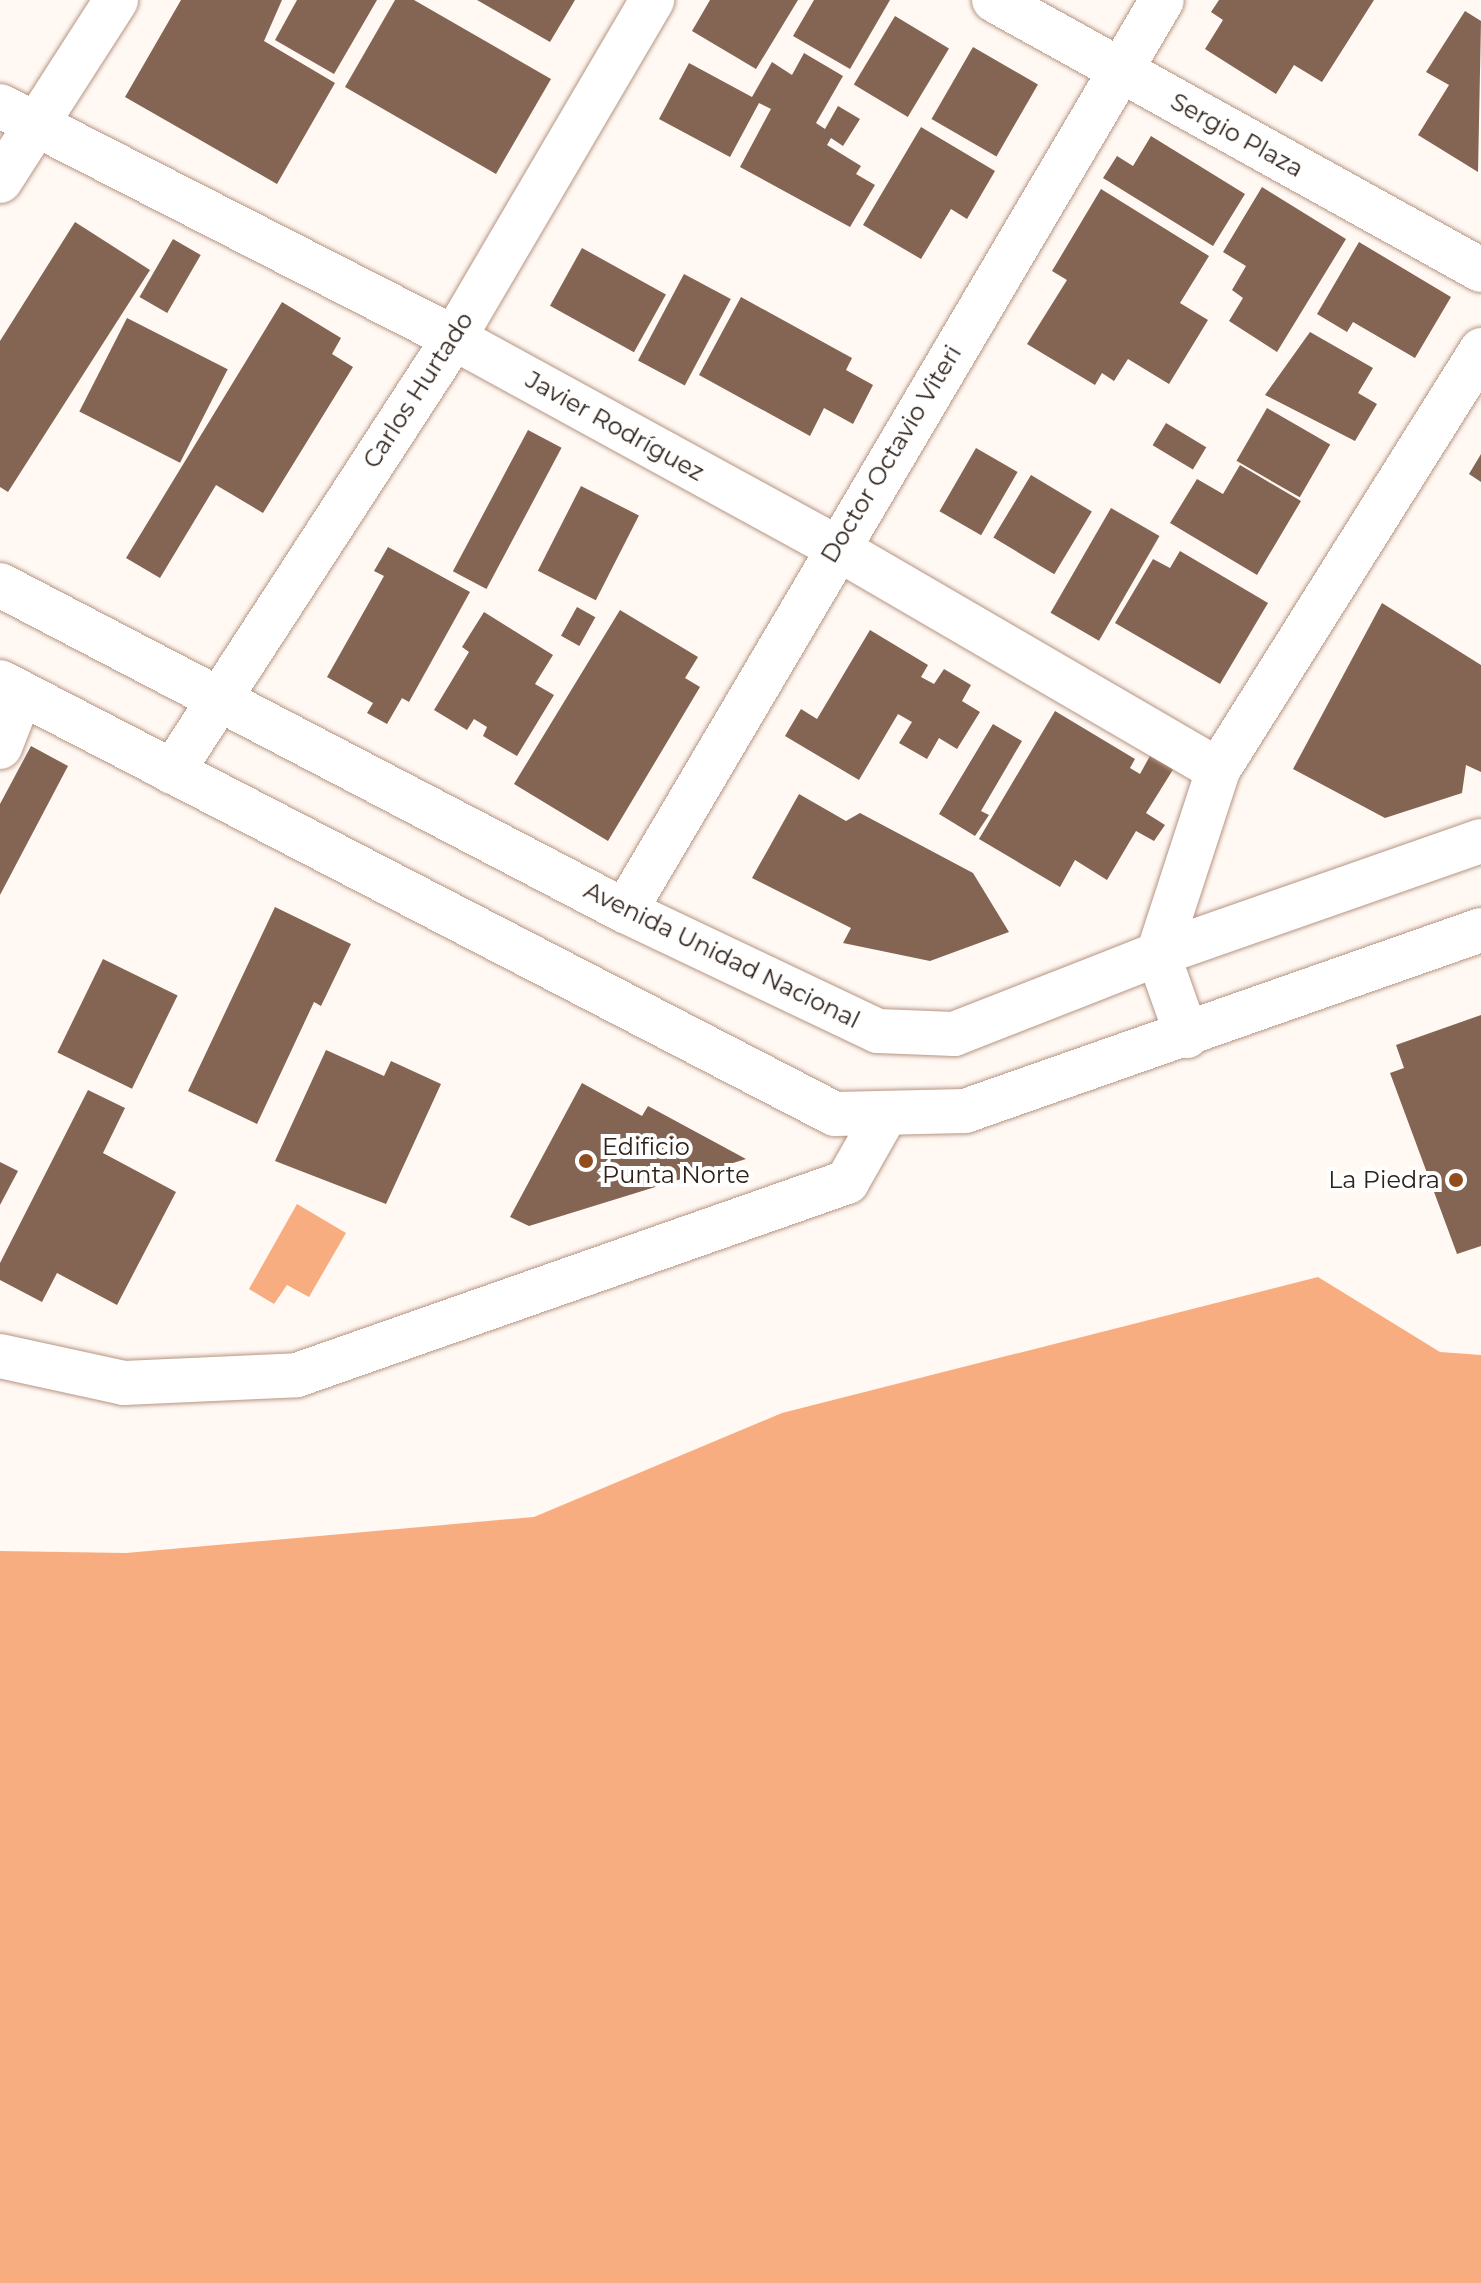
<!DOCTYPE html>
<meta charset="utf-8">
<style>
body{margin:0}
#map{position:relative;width:1481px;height:2283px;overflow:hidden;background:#fff8f3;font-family:Montserrat,sans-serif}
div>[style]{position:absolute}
.water>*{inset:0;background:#f8ad80}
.building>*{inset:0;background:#846553;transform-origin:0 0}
.roads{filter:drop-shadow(0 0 2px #b69582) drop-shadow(0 0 2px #b69582)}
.street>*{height:44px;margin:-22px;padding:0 22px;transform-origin:22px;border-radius:22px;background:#fff}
.secondary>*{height:44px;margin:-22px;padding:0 22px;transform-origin:22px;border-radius:22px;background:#fff}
.dots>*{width:22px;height:22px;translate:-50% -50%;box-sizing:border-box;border:4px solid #fff;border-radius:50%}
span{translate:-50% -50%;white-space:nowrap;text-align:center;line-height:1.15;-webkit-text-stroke:8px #fff;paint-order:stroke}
.street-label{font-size:24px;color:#2f221a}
.poi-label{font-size:24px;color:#2f221a}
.left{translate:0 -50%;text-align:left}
.right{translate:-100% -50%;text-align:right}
</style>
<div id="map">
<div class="water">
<div style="clip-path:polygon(297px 1204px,346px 1233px,309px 1297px,287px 1285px,274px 1304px,249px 1289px)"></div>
<div style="clip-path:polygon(1318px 1277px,1440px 1352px,1481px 1355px,1481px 2283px,0 2283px,0 1551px,126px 1553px,534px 1517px,782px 1413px)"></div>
</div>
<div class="building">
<div style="clip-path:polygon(181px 0,282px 0,264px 41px,335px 83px,277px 184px,125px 97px)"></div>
<div style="clip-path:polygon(297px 0,377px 0,334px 74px,275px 40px)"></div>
<div style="clip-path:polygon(395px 0,414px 0,551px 79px,496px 174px,345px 87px)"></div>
<div style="clip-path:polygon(477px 0,575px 0,550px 42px)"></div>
<div style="clip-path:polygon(710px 0,798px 0,756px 69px,692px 31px)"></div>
<div style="clip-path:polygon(814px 0,890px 0,850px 69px,793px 36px)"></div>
<div style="clip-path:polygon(1219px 0,1374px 0,1322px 82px,1294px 65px,1276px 94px,1205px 49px,1223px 20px,1211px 12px)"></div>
<div style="clip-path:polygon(1465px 11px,1481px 21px,1478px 172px,1418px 135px,1449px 85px,1426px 72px)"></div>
<div style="left:895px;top:16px;width:63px;height:80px;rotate:31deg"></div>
<div style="left:973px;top:47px;width:75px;height:83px;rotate:30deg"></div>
<div style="clip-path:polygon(804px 53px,843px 76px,816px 123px,825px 129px,838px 106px,860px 119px,843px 146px,831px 138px,827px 145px,861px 166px,856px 174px,875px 185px,850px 227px,740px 167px,771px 109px,759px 103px,730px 157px,659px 119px,689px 63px,752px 97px,772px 62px,792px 75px)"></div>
<div style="clip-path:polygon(921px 127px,995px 171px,967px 219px,951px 209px,921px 259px,863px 225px)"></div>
<div style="clip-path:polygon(1151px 136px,1245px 194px,1213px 246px,1103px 178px,1117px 156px,1133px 166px)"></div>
<div style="clip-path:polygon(1262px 187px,1346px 239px,1277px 352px,1229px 321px,1243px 298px,1232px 290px,1246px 266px,1223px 252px)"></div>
<div style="clip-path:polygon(1101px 189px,1209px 256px,1180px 303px,1208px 320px,1169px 384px,1128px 359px,1114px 381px,1102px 373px,1095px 385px,1027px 344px,1067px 280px,1052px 271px)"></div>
<div style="clip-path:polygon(75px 222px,150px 270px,8px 492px,0 487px,0 341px)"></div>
<div style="left:173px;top:239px;width:32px;height:67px;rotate:30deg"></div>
<div style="clip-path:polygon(1359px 242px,1451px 297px,1415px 358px,1353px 322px,1347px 332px,1317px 314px)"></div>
<div style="left:582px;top:248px;width:96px;height:66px;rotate:29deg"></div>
<div style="left:684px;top:274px;width:53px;height:98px;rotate:28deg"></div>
<div style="clip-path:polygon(741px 297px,852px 358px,846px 370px,873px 385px,853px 424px,824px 408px,810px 436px,699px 375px)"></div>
<div style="clip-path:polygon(282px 302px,341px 338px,332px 354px,353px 367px,263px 513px,216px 485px,160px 578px,126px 558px)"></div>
<div style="left:127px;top:318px;width:113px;height:105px;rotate:27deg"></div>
<div style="clip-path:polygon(1310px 332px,1373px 368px,1358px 393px,1377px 404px,1355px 441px,1265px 395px)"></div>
<div style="left:1267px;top:408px;width:73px;height:61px;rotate:30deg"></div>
<div style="left:1166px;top:423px;width:47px;height:26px;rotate:31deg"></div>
<div style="left:528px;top:430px;width:38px;height:160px;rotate:28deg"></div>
<div style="left:976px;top:448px;width:48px;height:73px;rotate:30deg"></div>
<div style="clip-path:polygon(1481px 454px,1481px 482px,1469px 474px)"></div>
<div style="clip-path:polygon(1240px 465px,1301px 501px,1257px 575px,1170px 523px,1197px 479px,1223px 494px)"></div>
<div style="left:1031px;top:475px;width:71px;height:73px;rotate:31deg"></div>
<div style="left:581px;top:486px;width:65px;height:95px;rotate:27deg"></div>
<div style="left:1111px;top:508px;width:56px;height:121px;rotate:30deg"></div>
<div style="clip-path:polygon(388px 547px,470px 592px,409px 702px,402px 698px,387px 724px,367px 713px,373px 703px,327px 677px,384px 576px,374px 571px)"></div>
<div style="clip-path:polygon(1180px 551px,1268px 603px,1220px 684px,1115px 623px,1153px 559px,1170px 568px)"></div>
<div style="clip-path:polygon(1382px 603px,1481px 665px,1481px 772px,1466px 765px,1462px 793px,1385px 818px,1293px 769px)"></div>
<div style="left:577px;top:607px;width:21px;height:33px;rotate:29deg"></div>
<div style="clip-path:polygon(620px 610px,698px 657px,685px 678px,700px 687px,608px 841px,514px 784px)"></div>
<div style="clip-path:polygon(484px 612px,553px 655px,535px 684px,554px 695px,517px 756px,483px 736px,487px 727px,474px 719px,467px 730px,434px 710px,469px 652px,462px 647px)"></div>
<div style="clip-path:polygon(870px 630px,928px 665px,921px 677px,934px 684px,944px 669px,971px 685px,962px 701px,980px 712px,957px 749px,939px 738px,927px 759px,899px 743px,912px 722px,898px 714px,859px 780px,785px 736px,801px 709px,817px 719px)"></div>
<div style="clip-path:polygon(1055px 711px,1135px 759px,1130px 768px,1140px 774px,1151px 754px,1174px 768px,1146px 813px,1165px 825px,1154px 841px,1136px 831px,1107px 880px,1075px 860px,1060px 887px,979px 839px)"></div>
<div style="clip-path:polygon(993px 724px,1022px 741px,981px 811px,989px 815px,975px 836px,939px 814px)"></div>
<div style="clip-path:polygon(31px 746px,68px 766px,0 895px,0 804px)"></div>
<div style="clip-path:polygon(799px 794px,846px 821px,860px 813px,973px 873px,1009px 932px,930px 961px,843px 943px,851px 928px,752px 878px)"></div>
<div style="clip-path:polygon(275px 907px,351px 944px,321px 1006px,314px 1002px,257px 1124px,188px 1091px)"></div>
<div style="left:103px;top:959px;width:83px;height:104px;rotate:26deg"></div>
<div style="clip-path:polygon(1481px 1015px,1481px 1246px,1457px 1254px,1390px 1073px,1404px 1068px,1396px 1045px)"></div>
<div style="clip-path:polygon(326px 1050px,384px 1076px,391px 1061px,441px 1084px,386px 1204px,275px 1161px)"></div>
<div style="clip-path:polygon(582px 1083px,642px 1116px,648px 1106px,746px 1159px,529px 1226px,510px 1217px)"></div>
<div style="clip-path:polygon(88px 1090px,125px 1108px,103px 1153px,176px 1192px,117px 1305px,57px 1273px,42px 1302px,0 1280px,0 1263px)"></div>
<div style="clip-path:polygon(0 1162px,18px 1171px,0 1205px)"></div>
</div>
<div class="roads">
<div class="street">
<div style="left:994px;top:0;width:557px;rotate:29deg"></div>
<div style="left:0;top:106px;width:510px;rotate:27.07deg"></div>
<div style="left:454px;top:338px;width:435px;rotate:28.7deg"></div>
<div style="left:835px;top:547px;width:443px;rotate:30.2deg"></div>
<div style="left:0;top:181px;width:215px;rotate:-57.3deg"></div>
<div style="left:0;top:747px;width:58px;rotate:-68.7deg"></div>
<div style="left:172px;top:772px;width:518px;rotate:-56.99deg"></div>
<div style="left:454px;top:338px;width:392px;rotate:-59.6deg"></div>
<div style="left:625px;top:911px;width:1057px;rotate:-59.48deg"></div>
<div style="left:1187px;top:1036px;width:87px;rotate:-109.5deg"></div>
<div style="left:1158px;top:954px;width:194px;rotate:-71.9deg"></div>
<div style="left:1218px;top:770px;width:496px;rotate:-57.9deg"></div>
</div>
<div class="secondary">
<div style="left:0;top:585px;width:705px;rotate:27.55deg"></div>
<div style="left:625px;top:911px;width:280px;rotate:25.4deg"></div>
<div style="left:878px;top:1031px;width:76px;rotate:2.3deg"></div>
<div style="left:954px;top:1034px;width:219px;rotate:-21.4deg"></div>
<div style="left:1158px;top:954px;width:342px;rotate:-19.3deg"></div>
<div style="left:0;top:682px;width:940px;rotate:27.36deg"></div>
<div style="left:835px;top:1114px;width:130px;rotate:-1.3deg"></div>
<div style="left:965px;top:1111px;width:547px;rotate:-19.33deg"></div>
<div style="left:0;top:1356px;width:127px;rotate:12.3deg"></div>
<div style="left:124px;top:1383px;width:173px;rotate:-2.6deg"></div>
<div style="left:297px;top:1375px;width:583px;rotate:-19.34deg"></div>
<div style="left:847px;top:1182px;width:77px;rotate:-60.4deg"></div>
</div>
</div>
<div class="dots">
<div style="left:586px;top:1161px;background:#8f4c1c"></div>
<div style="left:1456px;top:1180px;background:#8f4c1c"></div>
</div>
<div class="street-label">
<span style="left:1237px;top:135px;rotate:29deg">Sergio Plaza</span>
<span style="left:418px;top:390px;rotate:-57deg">Carlos Hurtado</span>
<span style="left:615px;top:426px;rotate:29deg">Javier Rodríguez</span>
<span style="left:891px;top:454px;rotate:-59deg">Doctor Octavio Viteri</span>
<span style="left:722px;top:955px;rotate:26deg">Avenida Unidad Nacional</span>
</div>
<div class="poi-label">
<span class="left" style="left:602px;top:1161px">Edificio<br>Punta Norte</span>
<span class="right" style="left:1440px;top:1180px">La Piedra</span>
</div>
</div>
